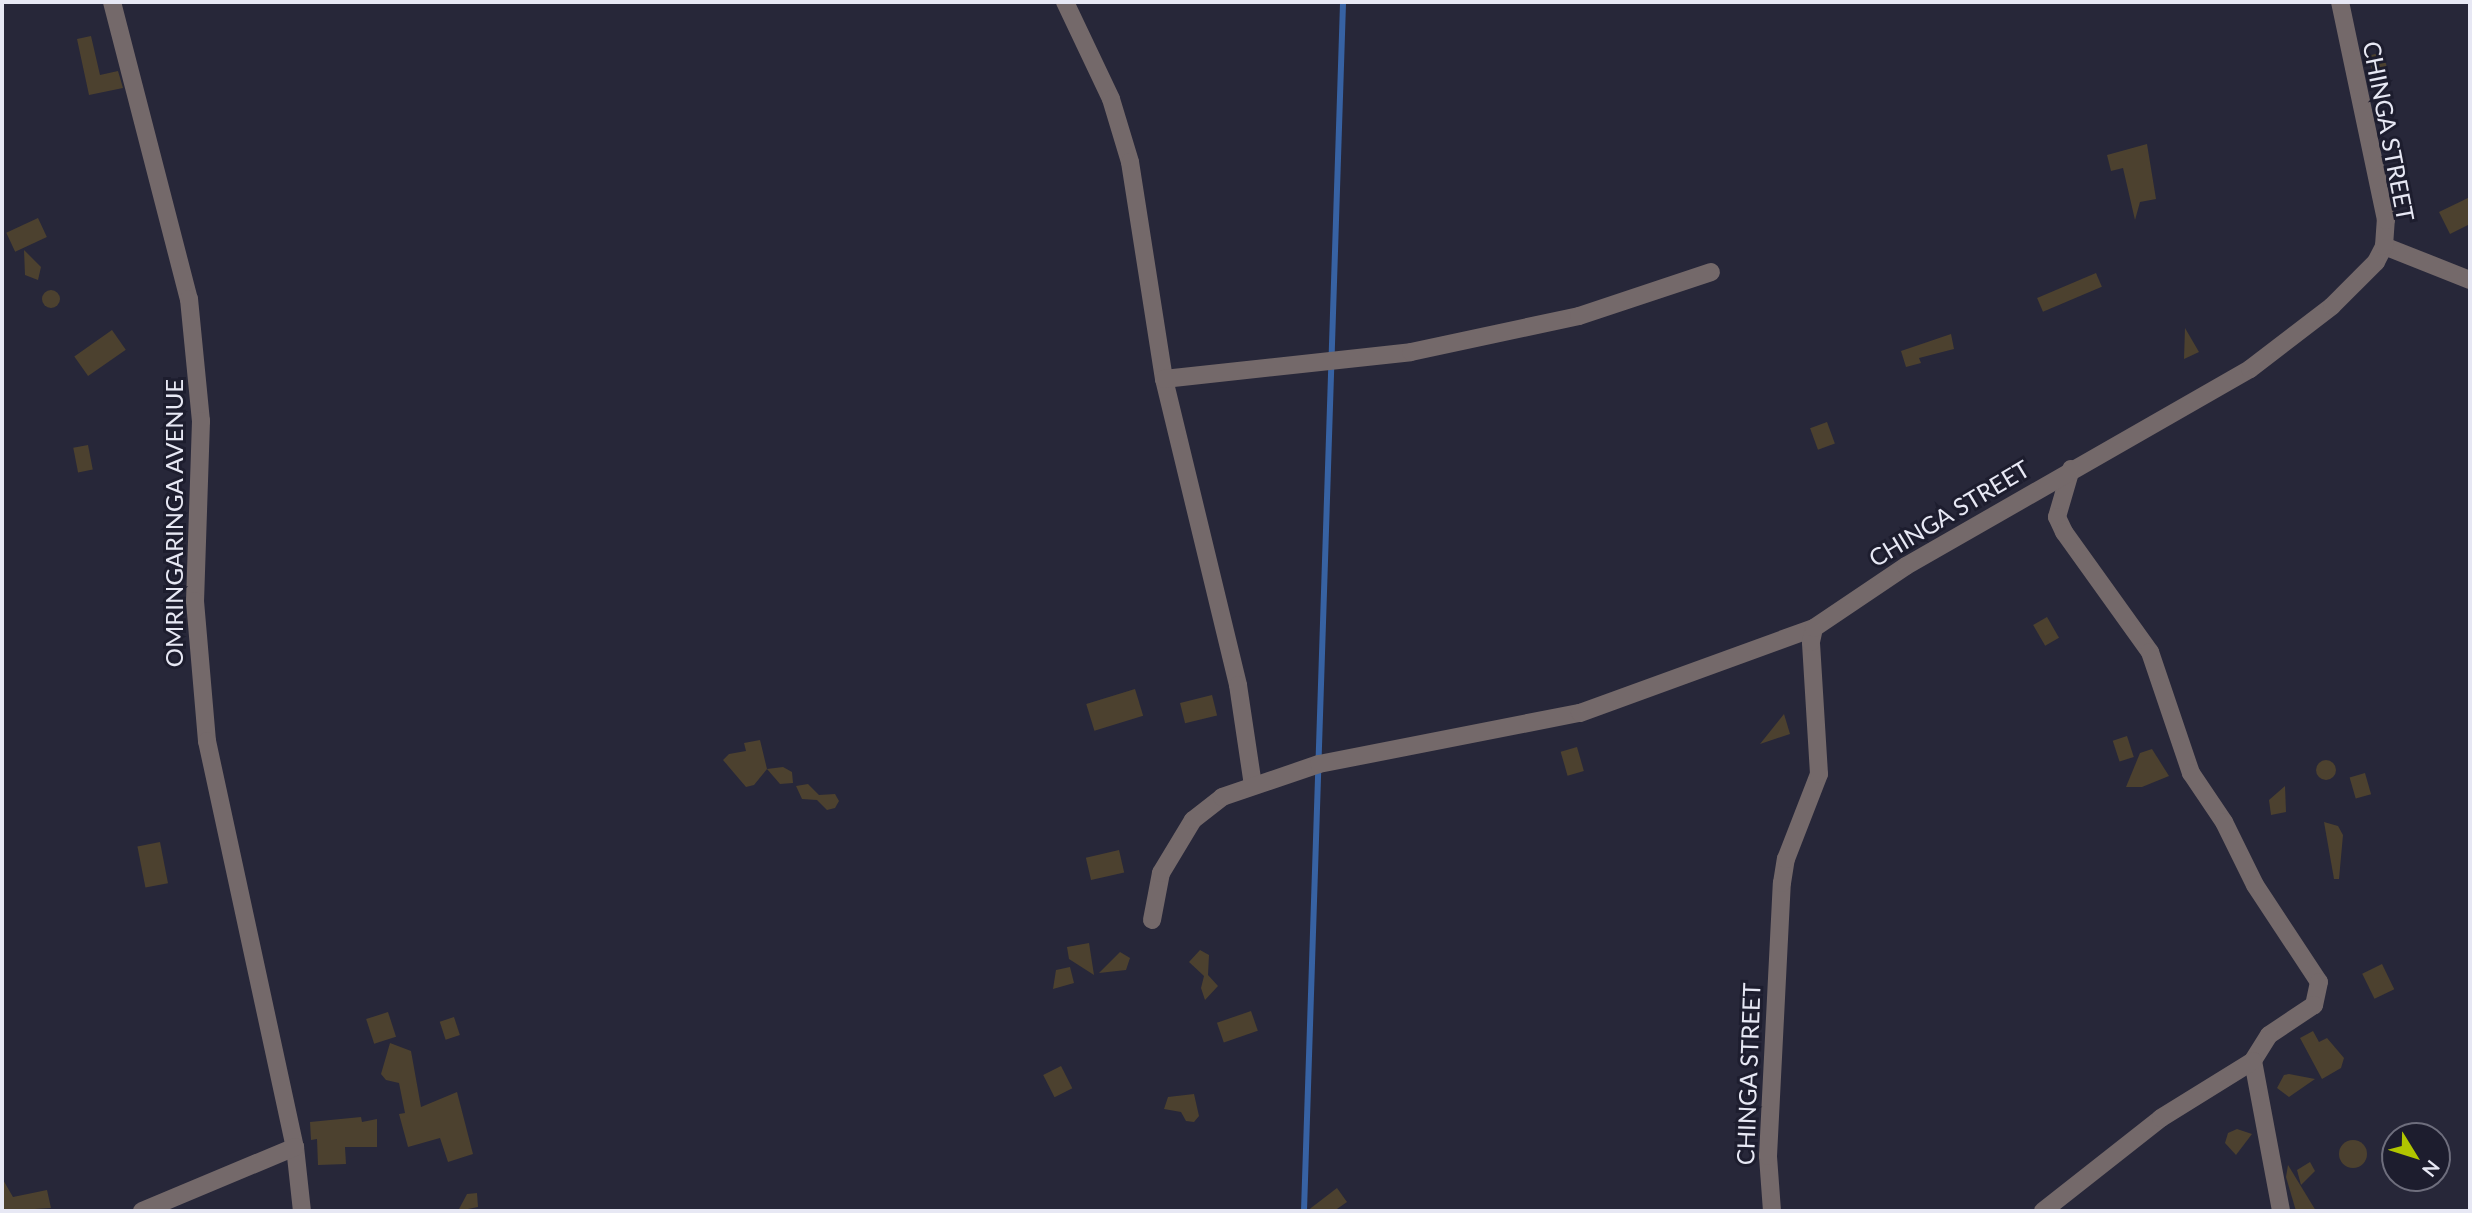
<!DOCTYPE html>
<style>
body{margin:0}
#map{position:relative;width:2472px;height:1213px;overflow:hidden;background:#272739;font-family:Lato,sans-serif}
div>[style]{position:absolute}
.stream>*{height:6px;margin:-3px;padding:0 3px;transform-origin:3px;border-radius:3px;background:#3762a3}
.building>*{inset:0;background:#4c412f;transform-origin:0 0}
.round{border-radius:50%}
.minor>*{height:18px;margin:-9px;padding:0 9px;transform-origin:9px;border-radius:9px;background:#74696a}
span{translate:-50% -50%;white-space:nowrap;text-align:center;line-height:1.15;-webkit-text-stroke:6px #1d1d2e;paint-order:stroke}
.street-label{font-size:24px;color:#e7e8f4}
.frame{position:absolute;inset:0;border:4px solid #e7e8f4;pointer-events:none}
.north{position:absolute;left:2381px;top:1122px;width:70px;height:70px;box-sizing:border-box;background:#1d1d2e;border:2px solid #6e6e7d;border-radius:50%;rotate:128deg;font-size:19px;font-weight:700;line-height:28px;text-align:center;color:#e7e8f4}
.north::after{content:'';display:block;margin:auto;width:24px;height:32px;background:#b1c500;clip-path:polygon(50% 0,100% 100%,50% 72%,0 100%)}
</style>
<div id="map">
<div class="stream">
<div style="left:1304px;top:1211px;width:1210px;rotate:-88.15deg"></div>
</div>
<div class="building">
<div style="clip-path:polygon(91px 36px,100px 75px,118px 71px,123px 88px,89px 95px,77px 39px)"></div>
<div style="left:2383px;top:52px;width:21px;height:15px;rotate:76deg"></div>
<div style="clip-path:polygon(2147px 144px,2156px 199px,2140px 202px,2135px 220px,2123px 168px,2111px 171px,2107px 155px)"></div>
<div style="clip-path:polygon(2470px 197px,2470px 224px,2450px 234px,2439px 212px)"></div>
<div style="left:38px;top:218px;width:21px;height:35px;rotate:65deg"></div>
<div style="clip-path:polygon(24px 250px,41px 267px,38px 280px,25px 275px)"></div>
<div style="left:2096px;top:273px;width:15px;height:64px;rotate:67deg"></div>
<div class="round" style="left:42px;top:290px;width:18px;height:18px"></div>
<div style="clip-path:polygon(2185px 328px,2199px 352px,2184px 359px)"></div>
<div style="left:112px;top:330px;width:24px;height:46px;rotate:55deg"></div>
<div style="clip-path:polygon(1951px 334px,1954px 349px,1919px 358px,1921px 363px,1906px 367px,1901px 351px)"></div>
<div style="left:1827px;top:422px;width:23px;height:18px;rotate:70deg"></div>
<div style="left:88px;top:445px;width:25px;height:15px;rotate:79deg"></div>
<div style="left:2047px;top:617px;width:24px;height:16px;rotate:60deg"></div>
<div style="left:1135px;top:689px;width:28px;height:51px;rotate:73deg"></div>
<div style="left:1212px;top:695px;width:21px;height:33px;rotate:76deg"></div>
<div style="clip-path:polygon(1784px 714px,1790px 734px,1760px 744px)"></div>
<div style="left:2127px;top:736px;width:22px;height:15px;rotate:72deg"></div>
<div style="clip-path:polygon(760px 740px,767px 769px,754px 785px,746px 787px,723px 760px,729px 754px,746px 751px,744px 743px)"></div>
<div style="left:1577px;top:747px;width:25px;height:17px;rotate:74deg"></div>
<div style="clip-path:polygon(2152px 749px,2169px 776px,2142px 787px,2126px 787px,2140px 753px)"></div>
<div class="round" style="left:2316px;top:760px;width:20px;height:20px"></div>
<div style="clip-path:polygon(783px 767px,792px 772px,793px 783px,780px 784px,767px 769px)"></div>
<div style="left:2365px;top:773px;width:22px;height:16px;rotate:74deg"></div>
<div style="clip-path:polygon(808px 784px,819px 795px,835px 794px,839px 801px,835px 808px,827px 810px,817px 800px,802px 799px,796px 786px)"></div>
<div style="clip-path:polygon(2285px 786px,2286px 812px,2271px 815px,2269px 800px)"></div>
<div style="clip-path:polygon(2324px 822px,2338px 826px,2343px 835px,2339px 879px,2334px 879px)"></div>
<div style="left:160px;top:842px;width:42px;height:23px;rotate:79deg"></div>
<div style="left:1119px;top:850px;width:23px;height:34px;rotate:77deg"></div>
<div style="clip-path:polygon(1089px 943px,1094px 975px,1069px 959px,1067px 947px)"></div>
<div style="clip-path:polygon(1200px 950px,1209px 955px,1208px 975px,1218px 986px,1205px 1000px,1201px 988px,1204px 976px,1189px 962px)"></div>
<div style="clip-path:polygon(1120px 952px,1130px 958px,1126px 970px,1099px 973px)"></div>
<div style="left:2382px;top:964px;width:28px;height:22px;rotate:64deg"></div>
<div style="clip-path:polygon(1070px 967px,1074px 983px,1053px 989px,1056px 970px)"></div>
<div style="left:1251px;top:1011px;width:21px;height:36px;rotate:71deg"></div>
<div style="left:388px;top:1012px;width:26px;height:23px;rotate:72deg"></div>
<div style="left:454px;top:1017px;width:19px;height:15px;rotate:72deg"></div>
<div style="clip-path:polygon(2313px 1031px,2319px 1042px,2327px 1038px,2344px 1058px,2341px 1068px,2322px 1079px,2300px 1038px)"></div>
<div style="clip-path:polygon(390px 1043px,411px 1051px,421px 1107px,457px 1092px,473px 1154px,448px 1162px,440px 1138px,408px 1147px,399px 1114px,405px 1113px,399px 1083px,386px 1080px,381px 1074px)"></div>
<div style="left:1061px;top:1066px;width:25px;height:20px;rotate:63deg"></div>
<div style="clip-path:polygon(2284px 1075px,2289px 1074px,2315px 1079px,2289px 1097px,2277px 1088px)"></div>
<div style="clip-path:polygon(1194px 1094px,1199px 1116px,1194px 1122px,1186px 1121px,1181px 1112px,1164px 1109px,1168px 1097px)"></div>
<div style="clip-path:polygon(361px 1117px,362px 1122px,377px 1119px,377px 1147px,345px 1147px,346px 1164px,318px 1165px,317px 1139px,311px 1140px,310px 1122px)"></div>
<div style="clip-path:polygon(2237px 1129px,2252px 1134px,2236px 1155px,2225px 1143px,2228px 1133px)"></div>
<div class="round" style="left:2339px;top:1140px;width:28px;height:28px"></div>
<div style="clip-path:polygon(2310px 1162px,2315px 1171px,2301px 1185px,2297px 1170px)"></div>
<div style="clip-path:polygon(2288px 1165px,2316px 1211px,2296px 1211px,2286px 1177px)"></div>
<div style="clip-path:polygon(2px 1178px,13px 1197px,47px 1190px,51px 1208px,2px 1211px)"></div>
<div style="clip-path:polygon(1337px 1188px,1347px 1202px,1334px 1211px,1307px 1211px)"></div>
<div style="clip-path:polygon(477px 1193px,478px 1207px,458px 1211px,467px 1194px)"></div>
</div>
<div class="minor">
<div style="left:112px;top:2px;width:307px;rotate:75.5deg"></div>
<div style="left:189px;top:299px;width:123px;rotate:84.4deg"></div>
<div style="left:201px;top:421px;width:180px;rotate:91.9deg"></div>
<div style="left:195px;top:601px;width:141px;rotate:85.1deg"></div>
<div style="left:207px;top:741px;width:415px;rotate:77.8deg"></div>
<div style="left:295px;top:1147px;width:64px;rotate:83.8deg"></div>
<div style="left:1065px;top:2px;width:107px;rotate:64.6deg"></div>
<div style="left:1111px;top:99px;width:66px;rotate:73.2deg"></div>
<div style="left:1130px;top:162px;width:220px;rotate:81.1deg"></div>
<div style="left:1164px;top:379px;width:315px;rotate:76.4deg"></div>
<div style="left:1238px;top:685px;width:101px;rotate:81.5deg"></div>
<div style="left:2384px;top:246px;width:92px;rotate:21.6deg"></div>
<div style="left:1164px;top:379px;width:248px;rotate:-6.2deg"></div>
<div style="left:1411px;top:352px;width:172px;rotate:-12.1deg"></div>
<div style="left:1579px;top:316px;width:139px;rotate:-18.4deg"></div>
<div style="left:2071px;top:469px;width:50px;rotate:106.3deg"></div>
<div style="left:2057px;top:517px;width:17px;rotate:65deg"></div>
<div style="left:2064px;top:532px;width:148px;rotate:54.4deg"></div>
<div style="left:2150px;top:652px;width:128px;rotate:71.3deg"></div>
<div style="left:2191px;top:773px;width:59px;rotate:56deg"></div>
<div style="left:2224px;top:822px;width:70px;rotate:63.8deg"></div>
<div style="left:2255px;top:885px;width:116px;rotate:56.6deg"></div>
<div style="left:2319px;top:982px;width:24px;rotate:102deg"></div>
<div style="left:2314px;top:1005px;width:54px;rotate:146.3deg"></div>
<div style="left:2269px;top:1035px;width:31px;rotate:122deg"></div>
<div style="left:2253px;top:1061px;width:153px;rotate:79.4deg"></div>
<div style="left:1152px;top:920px;width:48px;rotate:-79.2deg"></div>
<div style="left:1161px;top:873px;width:62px;rotate:-58.9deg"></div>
<div style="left:1193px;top:820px;width:37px;rotate:-38deg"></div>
<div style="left:1222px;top:797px;width:102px;rotate:-18.8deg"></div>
<div style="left:1319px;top:764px;width:266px;rotate:-11.1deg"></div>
<div style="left:1580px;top:713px;width:249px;rotate:-20deg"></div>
<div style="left:142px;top:1211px;width:166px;rotate:-22.7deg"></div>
<div style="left:1772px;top:1211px;width:55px;rotate:-94.2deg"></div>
<div style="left:1768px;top:1156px;width:273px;rotate:-87.1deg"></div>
<div style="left:1782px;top:883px;width:24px;rotate:-81deg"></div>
<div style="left:1786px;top:859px;width:91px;rotate:-68.8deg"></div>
<div style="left:1819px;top:774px;width:132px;rotate:-93.5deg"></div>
<div style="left:1811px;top:642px;width:14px;rotate:-78deg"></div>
<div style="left:1814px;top:628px;width:111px;rotate:-34deg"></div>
<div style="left:1906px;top:566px;width:396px;rotate:-29.8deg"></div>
<div style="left:2250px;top:369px;width:103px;rotate:-37.5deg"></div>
<div style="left:2332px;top:306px;width:62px;rotate:-45deg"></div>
<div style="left:2376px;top:262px;width:18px;rotate:-63deg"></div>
<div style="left:2384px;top:246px;width:26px;rotate:-86deg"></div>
<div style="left:2386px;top:220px;width:223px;rotate:-101.9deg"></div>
<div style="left:2043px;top:1211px;width:150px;rotate:-38.2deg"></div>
<div style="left:2161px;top:1118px;width:108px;rotate:-31.8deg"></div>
</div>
<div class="street-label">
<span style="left:2389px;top:131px;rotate:79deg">CHINGA STREET</span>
<span style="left:1949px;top:513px;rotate:-31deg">CHINGA STREET</span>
<span style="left:174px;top:523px;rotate:-90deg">OMRINGARINGA AVENUE</span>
<span style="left:1748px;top:1074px;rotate:-88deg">CHINGA STREET</span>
</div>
<div class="frame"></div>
<div class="north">N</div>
</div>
